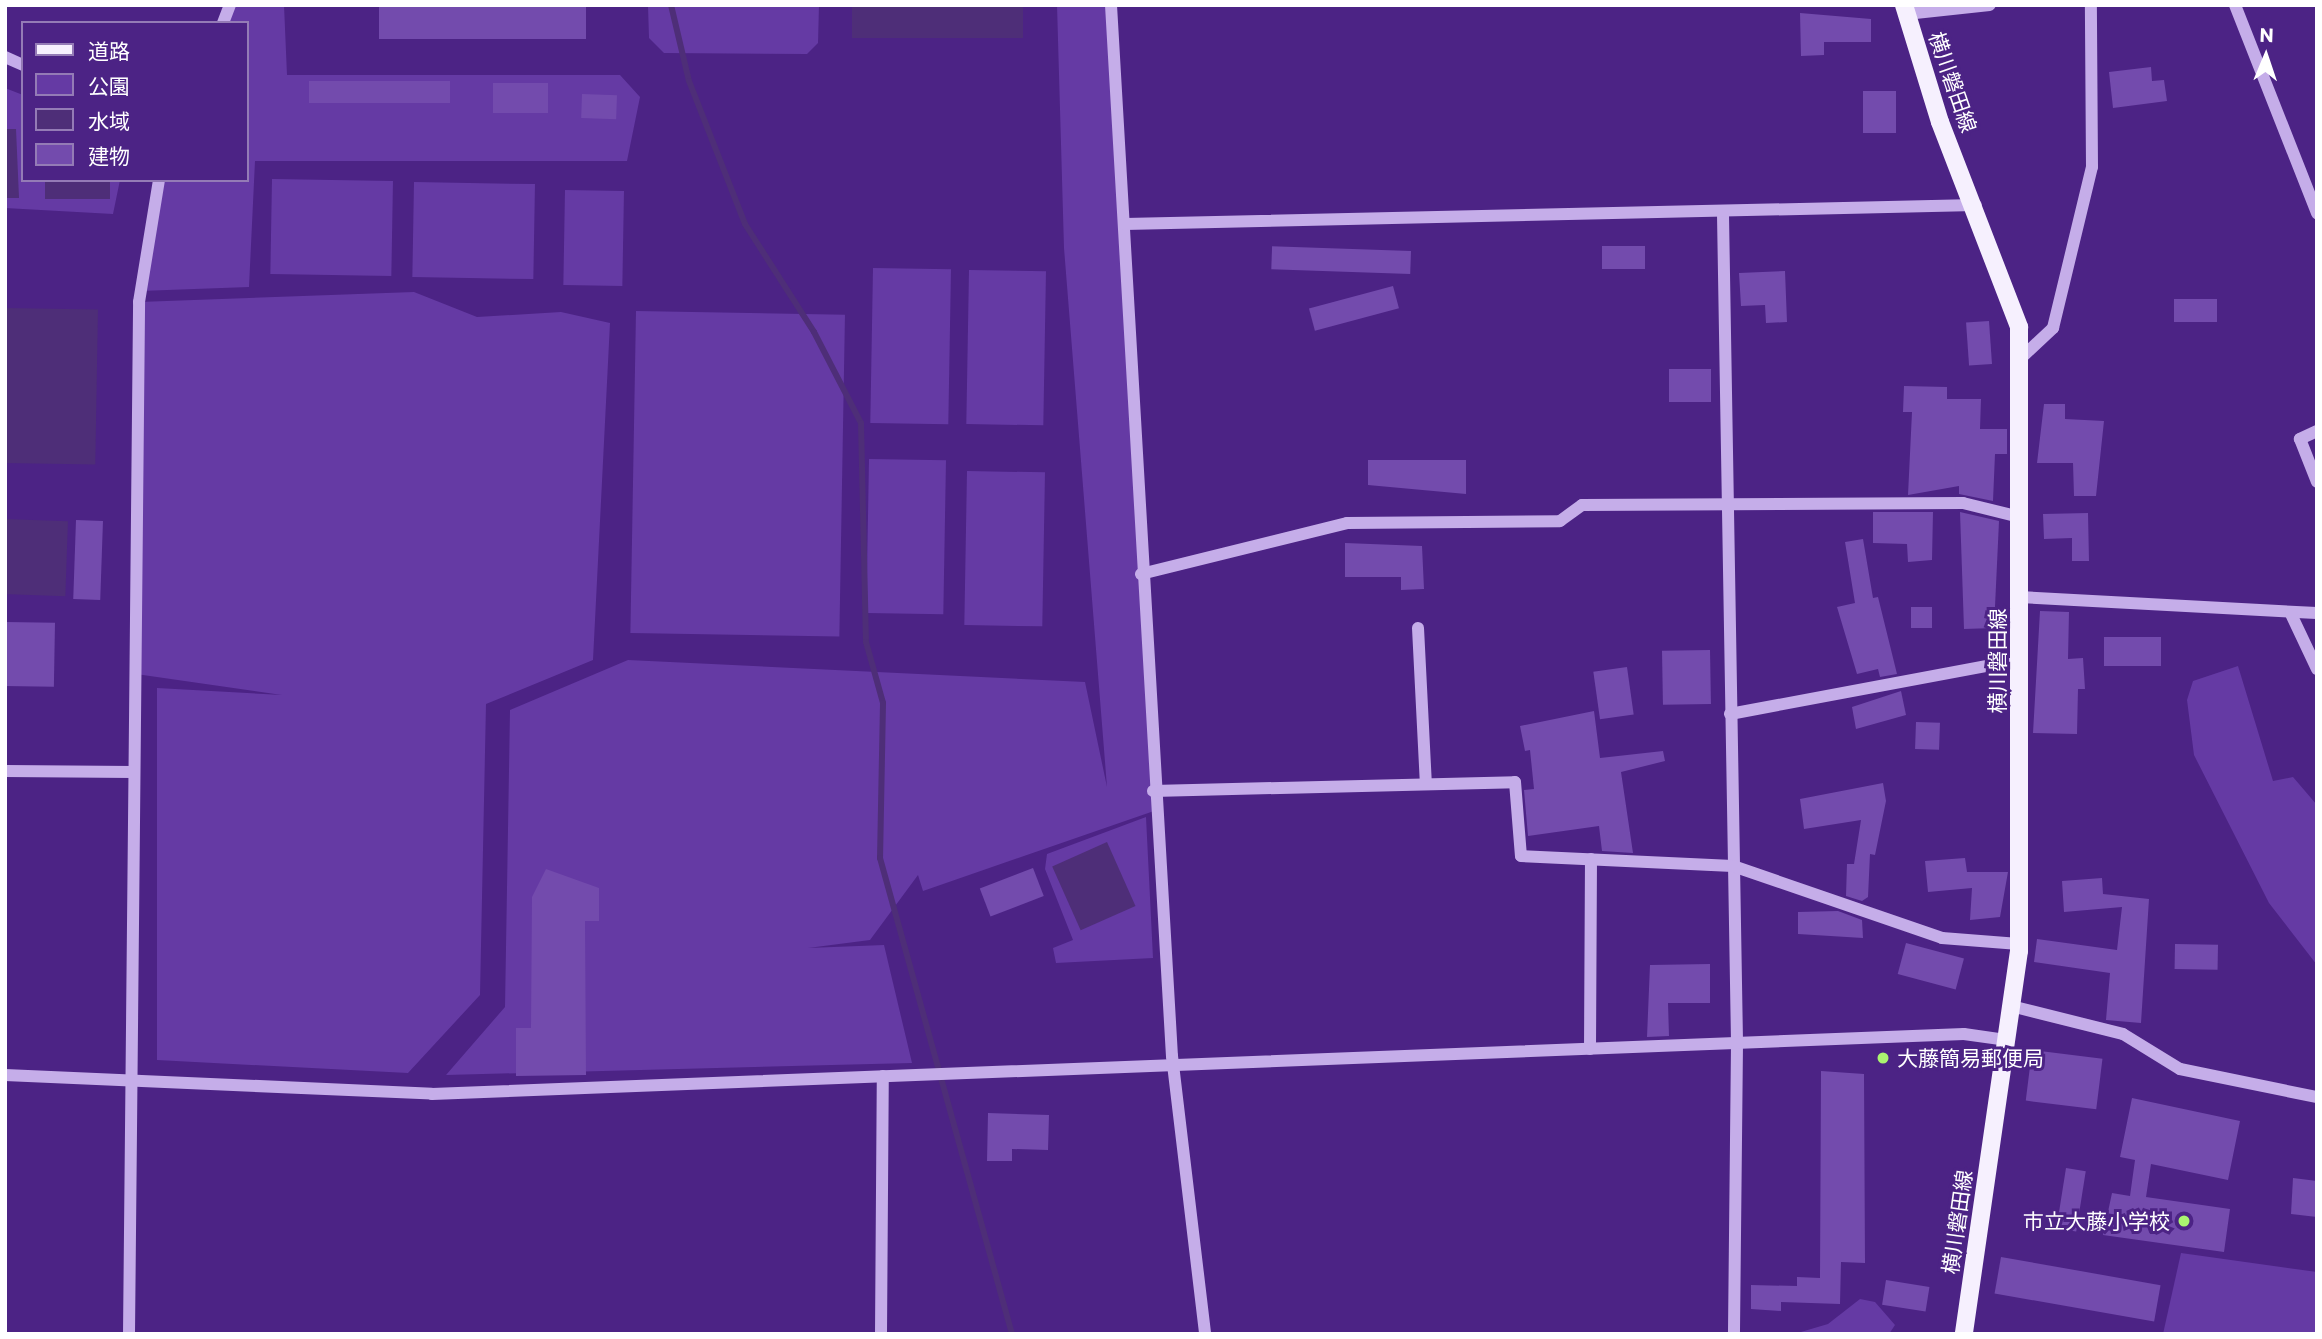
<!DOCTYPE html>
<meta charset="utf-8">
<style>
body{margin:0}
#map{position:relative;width:2322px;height:1339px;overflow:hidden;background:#4c2385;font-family:Commissioner,"Noto Sans JP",sans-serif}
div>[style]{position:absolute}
.green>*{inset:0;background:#653aa4;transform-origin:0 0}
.water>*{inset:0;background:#4e2e78;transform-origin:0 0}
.stream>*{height:6px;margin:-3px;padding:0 3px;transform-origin:3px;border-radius:3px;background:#4e2e78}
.building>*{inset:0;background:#734bad;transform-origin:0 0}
.minor>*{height:12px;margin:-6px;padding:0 6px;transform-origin:6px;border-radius:6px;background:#c5ade9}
.major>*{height:18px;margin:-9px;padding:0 9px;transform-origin:9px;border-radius:9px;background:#f6f0fe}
.dots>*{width:19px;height:19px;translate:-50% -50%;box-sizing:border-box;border:4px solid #4c2385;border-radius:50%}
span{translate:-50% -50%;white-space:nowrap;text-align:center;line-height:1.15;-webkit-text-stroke:6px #4c2385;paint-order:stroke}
.street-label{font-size:21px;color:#fff}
.poi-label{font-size:21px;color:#fff}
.left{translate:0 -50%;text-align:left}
.right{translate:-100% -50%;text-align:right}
.frame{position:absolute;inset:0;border:7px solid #fff;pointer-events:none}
.legend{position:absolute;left:21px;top:21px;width:228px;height:161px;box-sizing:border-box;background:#4c2385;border:2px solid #947bb6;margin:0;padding:9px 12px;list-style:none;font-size:21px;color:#fff}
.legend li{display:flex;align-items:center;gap:14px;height:35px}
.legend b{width:35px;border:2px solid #947bb6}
.north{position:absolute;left:2231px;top:21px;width:70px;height:70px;-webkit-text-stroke:5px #4c2385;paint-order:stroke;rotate:2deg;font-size:19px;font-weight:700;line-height:28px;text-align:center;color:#fff}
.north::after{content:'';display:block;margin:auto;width:24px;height:32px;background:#fff;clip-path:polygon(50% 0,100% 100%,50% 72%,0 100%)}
</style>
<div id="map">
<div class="green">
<div style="clip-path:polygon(232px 5px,284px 5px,287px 75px,620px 75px,640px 97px,627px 161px,255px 161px,249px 287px,140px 291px,161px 180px,247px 180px,247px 23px,225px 23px)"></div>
<div style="clip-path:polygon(648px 5px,819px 5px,818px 43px,807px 54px,664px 53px,649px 38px)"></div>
<div style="clip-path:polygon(1057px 5px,1107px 5px,1154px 811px,923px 891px,918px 875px,870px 940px,808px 948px,884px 945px,912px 1063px,446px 1075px,505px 1007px,510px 710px,628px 660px,1085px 682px,1107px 787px,1064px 248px)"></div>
<div style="clip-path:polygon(5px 88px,23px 95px,23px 180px,120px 180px,113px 214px,5px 208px)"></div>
<div style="left:272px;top:179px;width:121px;height:95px;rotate:1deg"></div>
<div style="left:414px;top:182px;width:121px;height:95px;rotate:1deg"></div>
<div style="left:565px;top:190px;width:59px;height:95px;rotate:1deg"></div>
<div style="left:873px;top:268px;width:78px;height:155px;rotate:1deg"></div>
<div style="left:969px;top:270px;width:77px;height:154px;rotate:1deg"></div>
<div style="clip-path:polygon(414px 292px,477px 317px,561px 312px,610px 323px,593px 660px,486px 704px,480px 995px,408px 1073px,157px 1060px,157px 688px,282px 695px,136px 674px,139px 302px)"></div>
<div style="left:636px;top:311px;width:209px;height:322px;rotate:1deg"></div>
<div style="left:869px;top:459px;width:77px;height:154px;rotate:1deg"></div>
<div style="left:967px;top:471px;width:78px;height:154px;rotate:1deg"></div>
<div style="clip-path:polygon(2238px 666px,2273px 781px,2293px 777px,2317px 805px,2317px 965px,2269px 903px,2194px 755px,2187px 700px,2193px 681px)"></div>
<div style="clip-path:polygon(1146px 817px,1153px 958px,1056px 963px,1053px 948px,1073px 940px,1045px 869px,1047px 854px)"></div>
<div style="clip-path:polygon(2181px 1253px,2317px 1272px,2317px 1334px,2163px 1334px)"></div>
<div style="clip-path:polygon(1860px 1299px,1875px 1302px,1895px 1325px,1889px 1334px,1794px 1334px,1828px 1324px)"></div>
</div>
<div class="water">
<div style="left:852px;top:5px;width:171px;height:33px"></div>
<div style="clip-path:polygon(5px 129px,16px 129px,19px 198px,5px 198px)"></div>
<div style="left:45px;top:180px;width:65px;height:19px"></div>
<div style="left:5px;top:308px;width:93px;height:155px;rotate:1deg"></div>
<div style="left:5px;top:519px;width:63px;height:75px;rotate:2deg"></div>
<div style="left:1107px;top:842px;width:70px;height:60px;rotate:66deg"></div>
</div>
<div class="stream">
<div style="left:671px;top:5px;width:78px;rotate:76.7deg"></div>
<div style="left:689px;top:81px;width:154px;rotate:68.6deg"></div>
<div style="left:745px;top:224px;width:128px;rotate:57.4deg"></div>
<div style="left:814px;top:332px;width:102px;rotate:62.7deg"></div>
<div style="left:861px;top:423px;width:219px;rotate:88.7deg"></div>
<div style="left:866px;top:642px;width:63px;rotate:74.4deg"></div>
<div style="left:883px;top:703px;width:155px;rotate:91.1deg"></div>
<div style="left:880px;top:858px;width:494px;rotate:74.5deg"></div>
</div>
<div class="building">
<div style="left:379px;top:5px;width:207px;height:34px"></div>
<div style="clip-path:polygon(1800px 13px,1871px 19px,1871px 42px,1824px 42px,1824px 55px,1801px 56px)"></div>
<div style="clip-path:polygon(2151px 67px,2152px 81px,2164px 80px,2167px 101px,2113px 108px,2109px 72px)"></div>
<div style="left:309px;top:81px;width:141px;height:22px"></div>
<div style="left:493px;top:83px;width:55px;height:30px"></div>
<div style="left:1863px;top:91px;width:33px;height:42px"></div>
<div style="left:582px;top:94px;width:35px;height:24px;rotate:2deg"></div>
<div style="left:1602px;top:246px;width:43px;height:23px"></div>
<div style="left:1411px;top:251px;width:23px;height:139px;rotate:92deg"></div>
<div style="clip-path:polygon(1785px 271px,1787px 322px,1766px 323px,1765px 305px,1741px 306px,1739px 273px)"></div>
<div style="left:1393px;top:286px;width:23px;height:87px;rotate:75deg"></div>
<div style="left:2174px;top:299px;width:43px;height:23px"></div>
<div style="left:1989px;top:321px;width:43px;height:23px;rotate:86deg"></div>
<div style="left:1669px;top:369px;width:42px;height:33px"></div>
<div style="clip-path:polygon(1904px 386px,1947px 387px,1947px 399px,1981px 399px,1980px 429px,2007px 429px,2007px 454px,1995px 454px,1993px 501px,1959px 494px,1959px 486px,1908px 495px,1912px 412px,1903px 412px)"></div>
<div style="clip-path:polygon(2044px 404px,2065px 404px,2065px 419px,2104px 421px,2096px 496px,2074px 496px,2073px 463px,2037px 463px)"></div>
<div style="clip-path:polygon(1368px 460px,1466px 460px,1466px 494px,1368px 485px)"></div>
<div style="clip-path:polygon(1873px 512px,1933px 512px,1932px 560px,1908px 562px,1907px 544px,1873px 543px)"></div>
<div style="clip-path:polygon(1960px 512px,1999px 521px,1994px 628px,1964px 629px)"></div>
<div style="clip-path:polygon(2088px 513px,2089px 561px,2072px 561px,2072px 538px,2044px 539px,2043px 514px)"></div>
<div style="left:76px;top:520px;width:27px;height:79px;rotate:2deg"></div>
<div style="clip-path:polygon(1863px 539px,1873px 598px,1878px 597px,1897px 674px,1880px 677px,1878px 669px,1857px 674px,1837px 607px,1855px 603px,1845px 542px)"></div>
<div style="clip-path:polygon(1345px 543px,1422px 546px,1424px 589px,1401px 590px,1401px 577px,1345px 577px)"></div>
<div style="left:1911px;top:607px;width:21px;height:21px"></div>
<div style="clip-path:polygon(2040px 611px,2069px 612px,2068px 659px,2083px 658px,2085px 689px,2078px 689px,2077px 734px,2033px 733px)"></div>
<div style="left:5px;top:622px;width:50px;height:64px;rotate:1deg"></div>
<div style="left:2104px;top:637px;width:57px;height:29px"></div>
<div style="left:1710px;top:650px;width:54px;height:48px;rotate:89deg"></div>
<div style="left:1627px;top:667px;width:48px;height:34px;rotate:82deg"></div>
<div style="clip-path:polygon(1901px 691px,1906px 715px,1856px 729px,1852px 707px)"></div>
<div style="clip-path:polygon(1594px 711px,1600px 758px,1663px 751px,1665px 761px,1621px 772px,1633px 853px,1602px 851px,1599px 826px,1528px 836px,1524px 790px,1534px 789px,1530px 750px,1525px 751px,1520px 726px)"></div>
<div style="left:1916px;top:722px;width:24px;height:27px;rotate:2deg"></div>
<div style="clip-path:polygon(1883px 783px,1886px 801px,1875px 855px,1870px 854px,1868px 897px,1862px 901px,1846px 896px,1847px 864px,1854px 864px,1861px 820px,1804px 829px,1800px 799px)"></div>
<div style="clip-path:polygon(1965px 858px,1967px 872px,2008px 872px,2000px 917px,1970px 920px,1972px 888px,1928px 892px,1925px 861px)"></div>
<div style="left:1033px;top:868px;width:30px;height:57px;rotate:69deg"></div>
<div style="clip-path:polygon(546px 869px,599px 888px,599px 921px,585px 921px,586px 1075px,516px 1076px,516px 1028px,531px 1028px,532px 897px)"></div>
<div style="clip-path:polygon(2102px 878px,2103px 894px,2149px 899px,2141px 1023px,2106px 1020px,2110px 973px,2034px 962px,2037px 939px,2117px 950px,2122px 907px,2064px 912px,2062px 881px)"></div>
<div style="clip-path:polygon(1838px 911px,1862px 920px,1863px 938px,1798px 934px,1798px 912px)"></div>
<div style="left:1906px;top:943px;width:60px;height:32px;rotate:15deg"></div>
<div style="left:2175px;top:944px;width:43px;height:25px;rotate:1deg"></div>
<div style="clip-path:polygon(1710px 964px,1710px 1003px,1668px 1003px,1669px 1036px,1647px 1037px,1650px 965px)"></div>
<div style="left:2032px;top:1050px;width:71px;height:51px;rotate:7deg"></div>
<div style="clip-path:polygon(1821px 1071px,1864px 1074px,1865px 1263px,1841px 1262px,1840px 1304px,1781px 1302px,1781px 1311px,1751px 1309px,1751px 1285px,1797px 1286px,1797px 1277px,1820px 1278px)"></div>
<div style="clip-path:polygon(2132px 1098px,2240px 1121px,2228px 1180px,2151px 1164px,2146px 1197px,2230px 1209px,2224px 1252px,2103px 1235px,2112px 1193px,2130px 1196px,2135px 1160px,2120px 1157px)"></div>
<div style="clip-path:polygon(988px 1113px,1049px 1115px,1048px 1150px,1012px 1149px,1012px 1161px,987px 1161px)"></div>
<div style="left:2066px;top:1168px;width:20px;height:61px;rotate:9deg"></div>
<div style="clip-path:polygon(2293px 1178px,2317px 1181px,2317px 1217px,2291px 1214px)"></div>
<div style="left:2001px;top:1257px;width:162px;height:37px;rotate:10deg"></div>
<div style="left:1886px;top:1280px;width:44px;height:25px;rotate:9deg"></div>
</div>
<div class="minor">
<div style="left:1111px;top:5px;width:1053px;rotate:86.68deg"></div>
<div style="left:1172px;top:1056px;width:280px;rotate:83.2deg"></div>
<div style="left:2235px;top:5px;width:224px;rotate:68.5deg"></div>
<div style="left:1906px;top:14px;width:84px;rotate:-6.1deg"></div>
<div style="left:223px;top:23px;width:19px;rotate:-69deg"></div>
<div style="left:5px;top:57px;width:20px;rotate:24deg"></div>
<div style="left:1723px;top:215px;width:829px;rotate:89.03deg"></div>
<div style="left:1737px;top:1044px;width:290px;rotate:90.6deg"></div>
<div style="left:1125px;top:224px;width:851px;rotate:-1.28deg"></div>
<div style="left:2019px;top:360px;width:47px;rotate:-43.3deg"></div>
<div style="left:2053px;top:328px;width:166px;rotate:-76.4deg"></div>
<div style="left:2092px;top:167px;width:162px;rotate:-90.4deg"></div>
<div style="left:2317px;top:431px;width:19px;rotate:155deg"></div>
<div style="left:2300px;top:439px;width:46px;rotate:68.4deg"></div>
<div style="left:1141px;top:574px;width:212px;rotate:-13.9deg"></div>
<div style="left:1347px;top:523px;width:213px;rotate:-0.5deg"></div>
<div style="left:1560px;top:521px;width:27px;rotate:-36deg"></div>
<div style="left:1582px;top:505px;width:381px;rotate:-0.3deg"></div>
<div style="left:1963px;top:503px;width:59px;rotate:13.8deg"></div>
<div style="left:2020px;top:597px;width:297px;rotate:3.1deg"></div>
<div style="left:2291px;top:614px;width:61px;rotate:64.7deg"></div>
<div style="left:1418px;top:628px;width:156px;rotate:87.1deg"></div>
<div style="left:1730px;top:714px;width:294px;rotate:-10.6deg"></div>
<div style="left:5px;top:771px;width:129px;rotate:0.4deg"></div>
<div style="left:1153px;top:791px;width:362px;rotate:-1.4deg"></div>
<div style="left:1515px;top:782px;width:74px;rotate:85.4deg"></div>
<div style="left:1521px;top:856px;width:212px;rotate:2.7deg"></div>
<div style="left:1733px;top:866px;width:221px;rotate:19deg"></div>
<div style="left:1942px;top:938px;width:77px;rotate:4.5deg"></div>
<div style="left:2011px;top:1006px;width:115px;rotate:14deg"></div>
<div style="left:2123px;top:1034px;width:67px;rotate:31.6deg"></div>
<div style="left:2180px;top:1069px;width:140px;rotate:11.6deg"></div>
<div style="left:1590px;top:1049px;width:190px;rotate:-89.7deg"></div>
<div style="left:5px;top:1075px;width:427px;rotate:2.5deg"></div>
<div style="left:432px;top:1094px;width:1533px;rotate:-2.24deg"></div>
<div style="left:1964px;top:1034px;width:42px;rotate:8.1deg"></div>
<div style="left:129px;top:1334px;width:1032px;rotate:-89.44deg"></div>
<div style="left:139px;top:302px;width:124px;rotate:-80.7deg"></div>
<div style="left:881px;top:1334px;width:258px;rotate:-89.6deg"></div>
</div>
<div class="major">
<div style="left:1904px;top:5px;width:122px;rotate:72.9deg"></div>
<div style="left:1940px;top:122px;width:220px;rotate:68.9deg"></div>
<div style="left:2019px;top:327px;width:624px;rotate:90deg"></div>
<div style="left:2019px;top:951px;width:387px;rotate:98.2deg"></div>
</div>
<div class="dots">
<div style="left:1883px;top:1058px;background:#aaf470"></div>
<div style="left:2184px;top:1221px;background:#aaf470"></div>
</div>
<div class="street-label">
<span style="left:1953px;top:82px;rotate:71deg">横川磐田線</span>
<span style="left:1997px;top:661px;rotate:-90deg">横川磐田線</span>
<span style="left:1957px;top:1222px;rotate:-82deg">横川磐田線</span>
</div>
<div class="poi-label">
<span class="left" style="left:1897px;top:1058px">大藤簡易郵便局</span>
<span class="right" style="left:2170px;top:1221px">市立大藤小学校</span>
</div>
<div class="frame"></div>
<ul class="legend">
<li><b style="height:9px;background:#f6f0fe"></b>道路</li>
<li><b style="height:19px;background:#653aa4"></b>公園</li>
<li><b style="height:19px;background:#4e2e78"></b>水域</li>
<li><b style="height:19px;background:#734bad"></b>建物</li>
</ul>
<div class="north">N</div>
</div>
